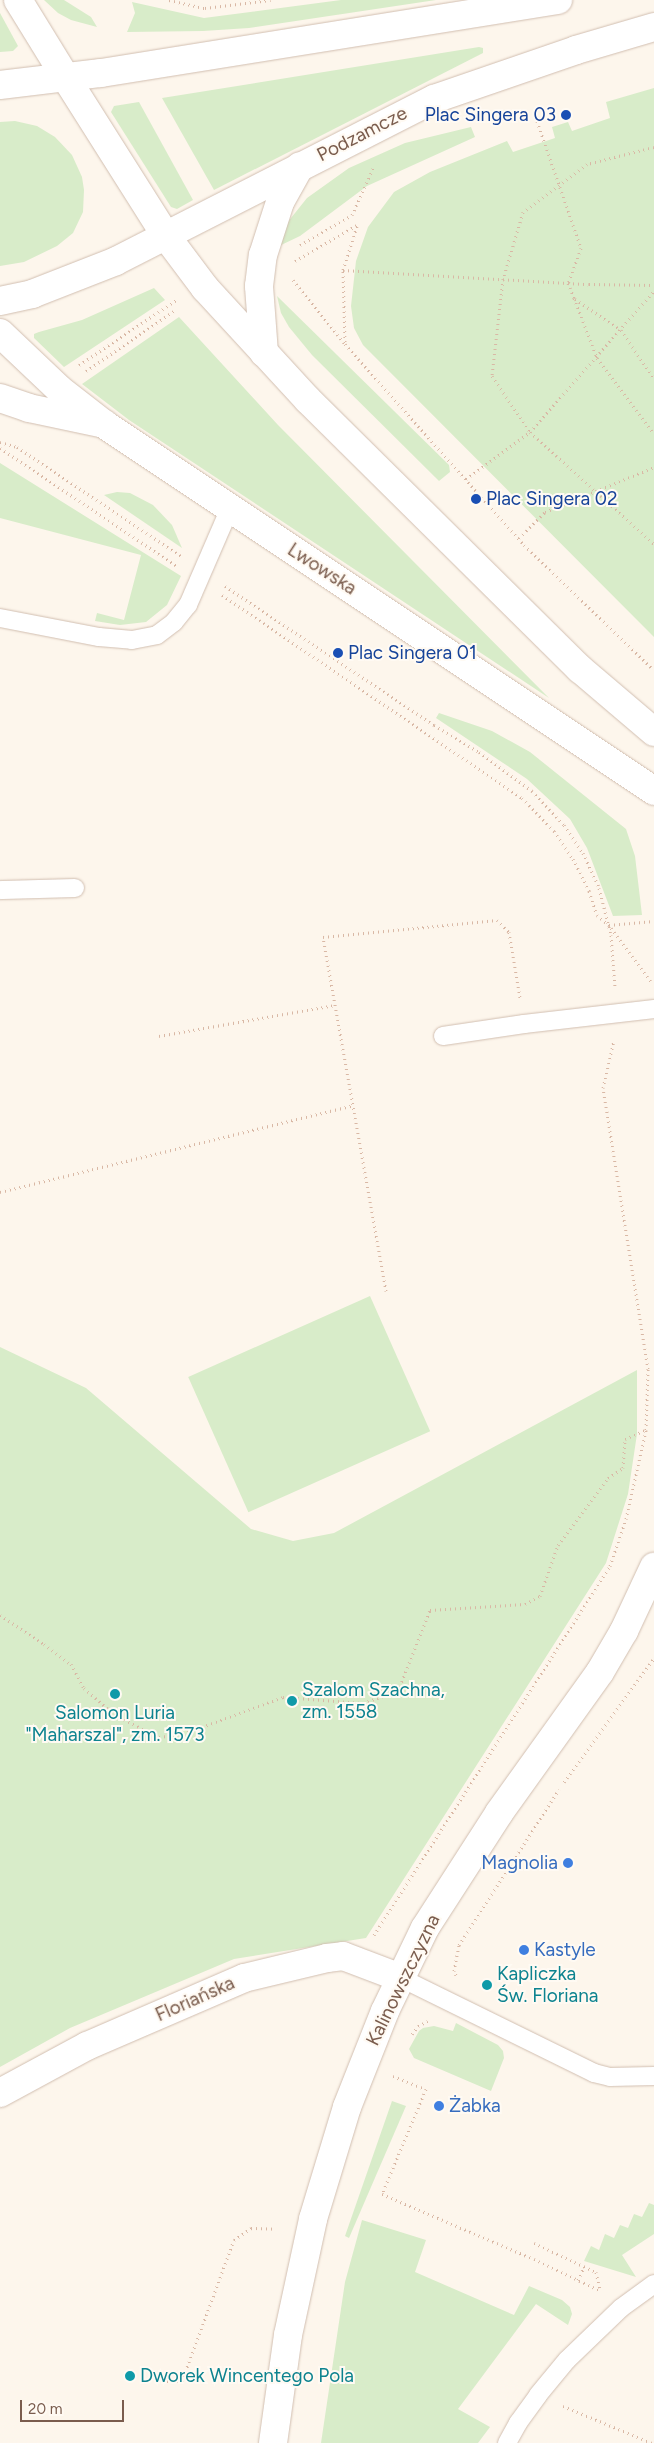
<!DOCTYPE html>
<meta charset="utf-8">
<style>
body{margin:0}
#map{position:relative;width:654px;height:2443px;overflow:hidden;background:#fdf6ec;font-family:Figtree,sans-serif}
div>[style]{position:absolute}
.green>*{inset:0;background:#d8ecc9;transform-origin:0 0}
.path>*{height:3px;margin-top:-1.5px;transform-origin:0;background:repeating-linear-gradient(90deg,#d9b8a5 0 1px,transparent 0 5px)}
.roads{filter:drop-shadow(0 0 1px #d1beb0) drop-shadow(0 0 1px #d1beb0)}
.service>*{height:18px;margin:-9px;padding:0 9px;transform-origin:9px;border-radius:9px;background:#fff}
.minor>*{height:28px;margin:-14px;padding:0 14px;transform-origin:14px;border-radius:14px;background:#fff}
.tertiary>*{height:28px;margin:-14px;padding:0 14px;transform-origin:14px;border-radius:14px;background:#fff}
.secondary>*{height:28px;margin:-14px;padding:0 14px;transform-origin:14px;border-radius:14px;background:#fff}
.dots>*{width:14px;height:14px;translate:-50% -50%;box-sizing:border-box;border:2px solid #fffaf3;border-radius:50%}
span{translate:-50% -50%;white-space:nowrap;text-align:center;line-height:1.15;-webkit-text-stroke:4px #fffaf3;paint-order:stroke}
.transit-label{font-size:19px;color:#164399}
.right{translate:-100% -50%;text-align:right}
.left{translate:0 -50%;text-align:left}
.street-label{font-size:19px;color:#7a5c4d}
.culture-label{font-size:19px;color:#0d838f}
.shop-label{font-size:19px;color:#366cbe}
.scale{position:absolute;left:20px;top:2400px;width:104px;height:22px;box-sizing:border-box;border:2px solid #7a5c4d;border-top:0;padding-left:6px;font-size:15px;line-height:18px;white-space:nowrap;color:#7a5c4d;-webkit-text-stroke:4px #fffaf3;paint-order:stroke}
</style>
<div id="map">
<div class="green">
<div style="clip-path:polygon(44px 0,64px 0,91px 17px,97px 27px,71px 20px,58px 13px)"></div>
<div style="clip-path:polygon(341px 0,436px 0,249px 28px,203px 31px,127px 32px,135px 13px,132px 2px,204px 18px)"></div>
<div style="clip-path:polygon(0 13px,18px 46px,13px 51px,0 52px)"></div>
<div style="clip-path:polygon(479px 47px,483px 48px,483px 53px,214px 190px,162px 98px)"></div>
<div style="clip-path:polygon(654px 88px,654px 637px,363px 345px,354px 328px,351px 306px,356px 261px,368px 227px,394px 192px,430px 172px,507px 141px,513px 152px,555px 138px,552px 127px,568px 122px,572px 131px,610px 118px,606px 102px)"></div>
<div style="clip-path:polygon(139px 102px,193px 200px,177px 209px,171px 207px,111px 112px,114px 106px)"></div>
<div style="clip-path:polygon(15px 121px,37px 126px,55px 137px,72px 155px,82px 177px,84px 190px,83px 212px,73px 233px,57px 246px,24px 262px,0 266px,0 122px)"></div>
<div style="clip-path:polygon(471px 127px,475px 137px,367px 186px,300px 236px,277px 247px,287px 223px,307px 198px,349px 168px,405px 143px)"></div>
<div style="clip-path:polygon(154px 288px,165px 300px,64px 367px,34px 338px,34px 334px,39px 332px,82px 320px)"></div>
<div style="clip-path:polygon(277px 296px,449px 465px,450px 472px,439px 481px,312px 355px,289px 327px,281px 313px)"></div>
<div style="clip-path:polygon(179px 317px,278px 425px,549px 698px,129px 420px,82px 384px)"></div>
<div style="clip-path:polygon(0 463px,181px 576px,167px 605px,146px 622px,120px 625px,95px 621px,97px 613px,124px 620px,141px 555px,0 518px)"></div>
<div style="clip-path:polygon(117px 492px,130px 493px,153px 505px,172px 525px,182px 548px,104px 495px)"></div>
<div style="clip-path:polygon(439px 713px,492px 731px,530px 752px,626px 829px,635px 856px,642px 915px,613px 916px,587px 848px,570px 819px,527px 779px,436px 718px)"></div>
<div style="left:370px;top:1296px;width:148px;height:199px;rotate:66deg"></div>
<div style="clip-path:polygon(0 1347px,86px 1388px,251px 1529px,293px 1541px,334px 1533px,637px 1370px,637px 1434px,628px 1494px,606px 1563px,366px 1938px,234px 1959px,70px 2028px,0 2067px)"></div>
<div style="clip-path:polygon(456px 2023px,498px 2045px,503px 2051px,504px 2058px,491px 2091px,414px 2058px,409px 2049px,419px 2031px,423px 2028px,434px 2026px,453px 2031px)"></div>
<div style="clip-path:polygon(392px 2101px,406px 2106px,349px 2238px,345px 2236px)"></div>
<div style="clip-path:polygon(649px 2203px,654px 2205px,654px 2234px,622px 2255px,636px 2277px,584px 2261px,591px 2246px,599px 2250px,605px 2234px,614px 2238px,620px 2225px,628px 2228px,634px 2214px,642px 2217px)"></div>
<div style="clip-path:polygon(362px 2220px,426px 2240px,415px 2272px,514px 2315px,529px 2286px,562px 2300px,570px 2307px,572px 2314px,568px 2325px,536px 2304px,458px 2409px,490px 2427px,478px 2443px,321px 2443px,345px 2282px)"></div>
</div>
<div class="path">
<div style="left:169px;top:0;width:37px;rotate:13deg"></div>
<div style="left:205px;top:8px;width:66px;rotate:-6.9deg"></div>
<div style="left:537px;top:121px;width:134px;rotate:70.9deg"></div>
<div style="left:581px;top:248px;width:37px;rotate:110deg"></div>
<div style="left:568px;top:283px;width:16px;rotate:68deg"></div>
<div style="left:574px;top:298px;width:64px;rotate:69deg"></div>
<div style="left:597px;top:358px;width:95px;rotate:53.1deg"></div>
<div style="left:654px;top:147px;width:69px;rotate:165.8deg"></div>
<div style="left:587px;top:164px;width:80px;rotate:143.1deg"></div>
<div style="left:523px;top:212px;width:70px;rotate:106.6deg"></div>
<div style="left:503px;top:279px;width:98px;rotate:96.5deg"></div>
<div style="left:492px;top:376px;width:68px;rotate:55.8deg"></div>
<div style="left:530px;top:432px;width:167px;rotate:42.1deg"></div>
<div style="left:300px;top:245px;width:60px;rotate:-30deg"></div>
<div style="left:352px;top:215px;width:54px;rotate:-65.8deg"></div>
<div style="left:295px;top:261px;width:72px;rotate:-30.1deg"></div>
<div style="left:343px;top:270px;width:246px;rotate:3.3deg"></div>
<div style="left:589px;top:284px;width:65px;rotate:0.9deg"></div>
<div style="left:293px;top:280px;width:82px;rotate:50.9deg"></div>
<div style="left:345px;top:344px;width:269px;rotate:48.3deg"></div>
<div style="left:524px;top:545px;width:180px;rotate:43.9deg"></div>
<div style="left:575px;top:299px;width:55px;rotate:34deg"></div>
<div style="left:621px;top:330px;width:59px;rotate:56deg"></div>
<div style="left:345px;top:342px;width:72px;rotate:-91.6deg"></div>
<div style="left:343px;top:270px;width:46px;rotate:-72.3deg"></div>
<div style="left:79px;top:365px;width:117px;rotate:-33.8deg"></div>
<div style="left:86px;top:371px;width:107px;rotate:-34.3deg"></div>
<div style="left:0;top:442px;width:18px;rotate:16deg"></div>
<div style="left:17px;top:447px;width:197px;rotate:33.6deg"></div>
<div style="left:0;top:448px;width:213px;rotate:33.7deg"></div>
<div style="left:466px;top:479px;width:79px;rotate:-36.3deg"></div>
<div style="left:530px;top:432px;width:188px;rotate:-48.7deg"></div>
<div style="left:519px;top:538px;width:37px;rotate:-45deg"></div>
<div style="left:545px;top:512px;width:118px;rotate:-22.4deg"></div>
<div style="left:225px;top:586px;width:251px;rotate:33.6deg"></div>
<div style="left:434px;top:725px;width:52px;rotate:31deg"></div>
<div style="left:479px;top:752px;width:66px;rotate:36.3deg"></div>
<div style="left:532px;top:791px;width:47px;rotate:46.7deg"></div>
<div style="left:564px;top:825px;width:34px;rotate:56deg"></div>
<div style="left:583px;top:853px;width:38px;rotate:65deg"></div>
<div style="left:599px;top:888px;width:49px;rotate:75.7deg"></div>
<div style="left:611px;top:935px;width:52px;rotate:85.6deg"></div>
<div style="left:222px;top:595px;width:362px;rotate:34.1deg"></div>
<div style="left:522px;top:798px;width:46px;rotate:45.9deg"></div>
<div style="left:554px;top:831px;width:34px;rotate:56deg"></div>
<div style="left:573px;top:859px;width:36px;rotate:63deg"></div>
<div style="left:589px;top:891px;width:25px;rotate:72deg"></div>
<div style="left:597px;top:915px;width:16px;rotate:40deg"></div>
<div style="left:609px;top:925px;width:45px;rotate:-5.1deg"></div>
<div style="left:611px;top:928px;width:69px;rotate:53.3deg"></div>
<div style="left:159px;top:1036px;width:179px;rotate:-10deg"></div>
<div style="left:0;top:1192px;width:364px;rotate:-13.8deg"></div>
<div style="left:386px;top:1291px;width:360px;rotate:-100.1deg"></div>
<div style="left:323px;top:937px;width:175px;rotate:-5.6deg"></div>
<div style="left:497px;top:920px;width:17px;rotate:45deg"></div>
<div style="left:509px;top:932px;width:67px;rotate:80.5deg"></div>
<div style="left:0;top:1615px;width:53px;rotate:33.4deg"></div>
<div style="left:44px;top:1644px;width:34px;rotate:37deg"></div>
<div style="left:71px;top:1664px;width:27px;rotate:62deg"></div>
<div style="left:84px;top:1688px;width:41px;rotate:41.1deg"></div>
<div style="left:115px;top:1715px;width:49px;rotate:26.6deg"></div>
<div style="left:159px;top:1737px;width:24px;rotate:-7deg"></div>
<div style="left:183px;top:1734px;width:107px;rotate:-20.3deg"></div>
<div style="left:283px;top:1697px;width:80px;rotate:4.3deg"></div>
<div style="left:363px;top:1703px;width:37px;rotate:-19deg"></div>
<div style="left:398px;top:1691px;width:87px;rotate:-68.4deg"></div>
<div style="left:430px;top:1610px;width:95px;rotate:-3.6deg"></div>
<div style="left:525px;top:1604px;width:17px;rotate:-28deg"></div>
<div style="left:540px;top:1596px;width:54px;rotate:-70.6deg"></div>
<div style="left:558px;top:1545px;width:84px;rotate:-53.3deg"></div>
<div style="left:608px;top:1478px;width:18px;rotate:-34deg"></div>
<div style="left:623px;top:1468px;width:29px;rotate:-86deg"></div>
<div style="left:625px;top:1439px;width:22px;rotate:-24deg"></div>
<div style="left:564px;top:1782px;width:153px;rotate:-54deg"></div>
<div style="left:374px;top:1935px;width:438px;rotate:-57.4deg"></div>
<div style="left:610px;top:1566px;width:50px;rotate:-71.2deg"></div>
<div style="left:626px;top:1519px;width:91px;rotate:-77.3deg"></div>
<div style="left:646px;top:1430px;width:61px;rotate:-88.1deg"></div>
<div style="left:648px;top:1369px;width:285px;rotate:-99.1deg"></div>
<div style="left:603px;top:1088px;width:49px;rotate:-77.1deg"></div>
<div style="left:456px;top:1975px;width:4px;rotate:-117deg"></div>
<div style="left:454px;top:1971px;width:26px;rotate:-79deg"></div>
<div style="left:459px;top:1945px;width:185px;rotate:-57.3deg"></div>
<div style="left:412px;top:2034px;width:10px;rotate:-53deg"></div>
<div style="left:418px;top:2026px;width:11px;rotate:-27deg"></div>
<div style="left:393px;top:2076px;width:35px;rotate:22deg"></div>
<div style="left:426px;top:2089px;width:114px;rotate:112.7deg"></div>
<div style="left:382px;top:2194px;width:165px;rotate:23.2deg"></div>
<div style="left:534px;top:2259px;width:74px;rotate:25.5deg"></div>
<div style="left:534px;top:2243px;width:68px;rotate:25.1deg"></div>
<div style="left:596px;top:2272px;width:18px;rotate:77deg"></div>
<div style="left:578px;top:2280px;width:14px;rotate:-65deg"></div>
<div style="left:157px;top:2381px;width:25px"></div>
<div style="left:182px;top:2381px;width:150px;rotate:-69.8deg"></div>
<div style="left:234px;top:2240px;width:21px;rotate:-35deg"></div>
<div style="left:251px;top:2228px;width:25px;rotate:2deg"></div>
<div style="left:563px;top:2406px;width:96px;rotate:22.6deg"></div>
</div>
<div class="roads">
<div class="service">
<div style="left:0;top:618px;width:101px;rotate:10.9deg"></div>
<div style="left:99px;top:637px;width:33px;rotate:5deg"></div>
<div style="left:132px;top:640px;width:25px;rotate:-11deg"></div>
<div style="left:157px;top:635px;width:21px;rotate:-37deg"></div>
<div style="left:174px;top:622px;width:22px;rotate:-51deg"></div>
<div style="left:188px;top:605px;width:106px;rotate:-66.6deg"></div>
<div style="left:0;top:890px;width:75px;rotate:-1.5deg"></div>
<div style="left:443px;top:1036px;width:82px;rotate:-8.4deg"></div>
<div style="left:524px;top:1024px;width:131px;rotate:-6.6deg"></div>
<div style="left:401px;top:1978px;width:215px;rotate:26.2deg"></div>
<div style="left:594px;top:2073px;width:16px;rotate:14deg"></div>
<div style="left:610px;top:2077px;width:44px;rotate:-1.3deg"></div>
<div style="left:507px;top:2443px;width:23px;rotate:-61deg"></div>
<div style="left:518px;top:2423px;width:34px;rotate:-54deg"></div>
<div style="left:538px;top:2395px;width:45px;rotate:-50.4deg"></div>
<div style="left:567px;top:2360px;width:75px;rotate:-43.9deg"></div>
<div style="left:621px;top:2308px;width:41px;rotate:-36deg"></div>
</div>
<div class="minor">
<div style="left:0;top:2093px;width:99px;rotate:-28.4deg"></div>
<div style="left:87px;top:2046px;width:171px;rotate:-23.4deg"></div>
<div style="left:244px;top:1978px;width:85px;rotate:-13.5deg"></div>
<div style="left:327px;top:1958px;width:16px;rotate:-7deg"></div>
<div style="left:343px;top:1956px;width:62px;rotate:20.8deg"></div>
<div style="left:273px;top:2443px;width:109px;rotate:-82.1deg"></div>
<div style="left:288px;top:2335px;width:119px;rotate:-77.8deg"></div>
<div style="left:313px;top:2219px;width:117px;rotate:-73.1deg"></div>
<div style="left:347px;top:2107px;width:103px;rotate:-68.4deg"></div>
<div style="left:385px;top:2011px;width:92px;rotate:-64.3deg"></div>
<div style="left:425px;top:1928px;width:137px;rotate:-57.2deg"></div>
<div style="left:499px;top:1813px;width:173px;rotate:-54.4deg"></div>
<div style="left:600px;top:1672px;width:48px;rotate:-59.7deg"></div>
<div style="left:624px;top:1631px;width:71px;rotate:-64.9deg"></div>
</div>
<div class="tertiary">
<div style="left:18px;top:0;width:92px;rotate:58.4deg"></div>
<div style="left:166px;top:236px;width:65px;rotate:53.1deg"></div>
<div style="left:205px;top:288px;width:152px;rotate:47.4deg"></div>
<div style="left:308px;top:400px;width:383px;rotate:44.7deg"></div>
<div style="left:580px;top:669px;width:97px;rotate:40.4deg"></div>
<div style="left:0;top:333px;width:81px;rotate:43.5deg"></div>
<div style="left:59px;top:389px;width:57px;rotate:37.9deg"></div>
<div style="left:104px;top:424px;width:661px;rotate:33.71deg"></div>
</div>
<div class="secondary">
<div style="left:66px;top:78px;width:187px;rotate:57.7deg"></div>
<div style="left:0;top:85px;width:102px;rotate:-6.8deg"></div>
<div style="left:101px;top:73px;width:463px;rotate:-9.1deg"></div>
<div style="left:0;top:301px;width:33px;rotate:-12deg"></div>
<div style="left:32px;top:294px;width:90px;rotate:-21.4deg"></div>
<div style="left:116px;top:261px;width:357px;rotate:-27deg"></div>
<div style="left:434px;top:99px;width:150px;rotate:-19deg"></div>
<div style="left:576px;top:50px;width:81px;rotate:-16.4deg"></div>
<div style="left:264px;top:353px;width:67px;rotate:-94.3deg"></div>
<div style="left:259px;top:286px;width:31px;rotate:-83deg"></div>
<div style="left:263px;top:255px;width:56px;rotate:-72.2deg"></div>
<div style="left:280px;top:202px;width:41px;rotate:-60.9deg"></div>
<div style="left:0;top:398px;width:31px;rotate:19deg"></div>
<div style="left:29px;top:408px;width:77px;rotate:12deg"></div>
</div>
</div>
<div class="dots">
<div style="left:566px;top:115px;background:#1a4fb4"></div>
<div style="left:476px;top:499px;background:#1a4fb4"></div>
<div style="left:338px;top:653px;background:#1a4fb4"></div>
<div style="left:115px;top:1694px;background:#0f9aa8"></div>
<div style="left:292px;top:1701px;background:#0f9aa8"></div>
<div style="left:568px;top:1863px;background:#3f7fe0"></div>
<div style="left:524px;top:1950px;background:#3f7fe0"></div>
<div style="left:487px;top:1985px;background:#0f9aa8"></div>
<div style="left:439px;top:2106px;background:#3f7fe0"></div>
<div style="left:130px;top:2376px;background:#0f9aa8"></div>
</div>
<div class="transit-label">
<span class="right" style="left:556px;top:115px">Plac Singera 03</span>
<span class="left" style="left:486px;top:499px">Plac Singera 02</span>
<span class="left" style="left:348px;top:653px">Plac Singera 01</span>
</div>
<div class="street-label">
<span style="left:362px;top:134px;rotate:-27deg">Podzamcze</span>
<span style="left:322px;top:569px;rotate:33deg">Lwowska</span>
<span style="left:403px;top:1980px;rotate:-64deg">Kalinowszczyzna</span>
<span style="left:195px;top:1999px;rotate:-24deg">Floriańska</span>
</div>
<div class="culture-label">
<span class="left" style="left:302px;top:1701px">Szalom Szachna,<br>zm. 1558</span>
<span style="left:115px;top:1724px">Salomon Luria<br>"Maharszal", zm. 1573</span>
<span class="left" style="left:497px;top:1985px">Kapliczka<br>Św. Floriana</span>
<span class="left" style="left:140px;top:2376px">Dworek Wincentego Pola</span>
</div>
<div class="shop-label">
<span class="right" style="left:558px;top:1863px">Magnolia</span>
<span class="left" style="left:534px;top:1950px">Kastyle</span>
<span class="left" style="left:449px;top:2106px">Żabka</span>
</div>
<div class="scale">20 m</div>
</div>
